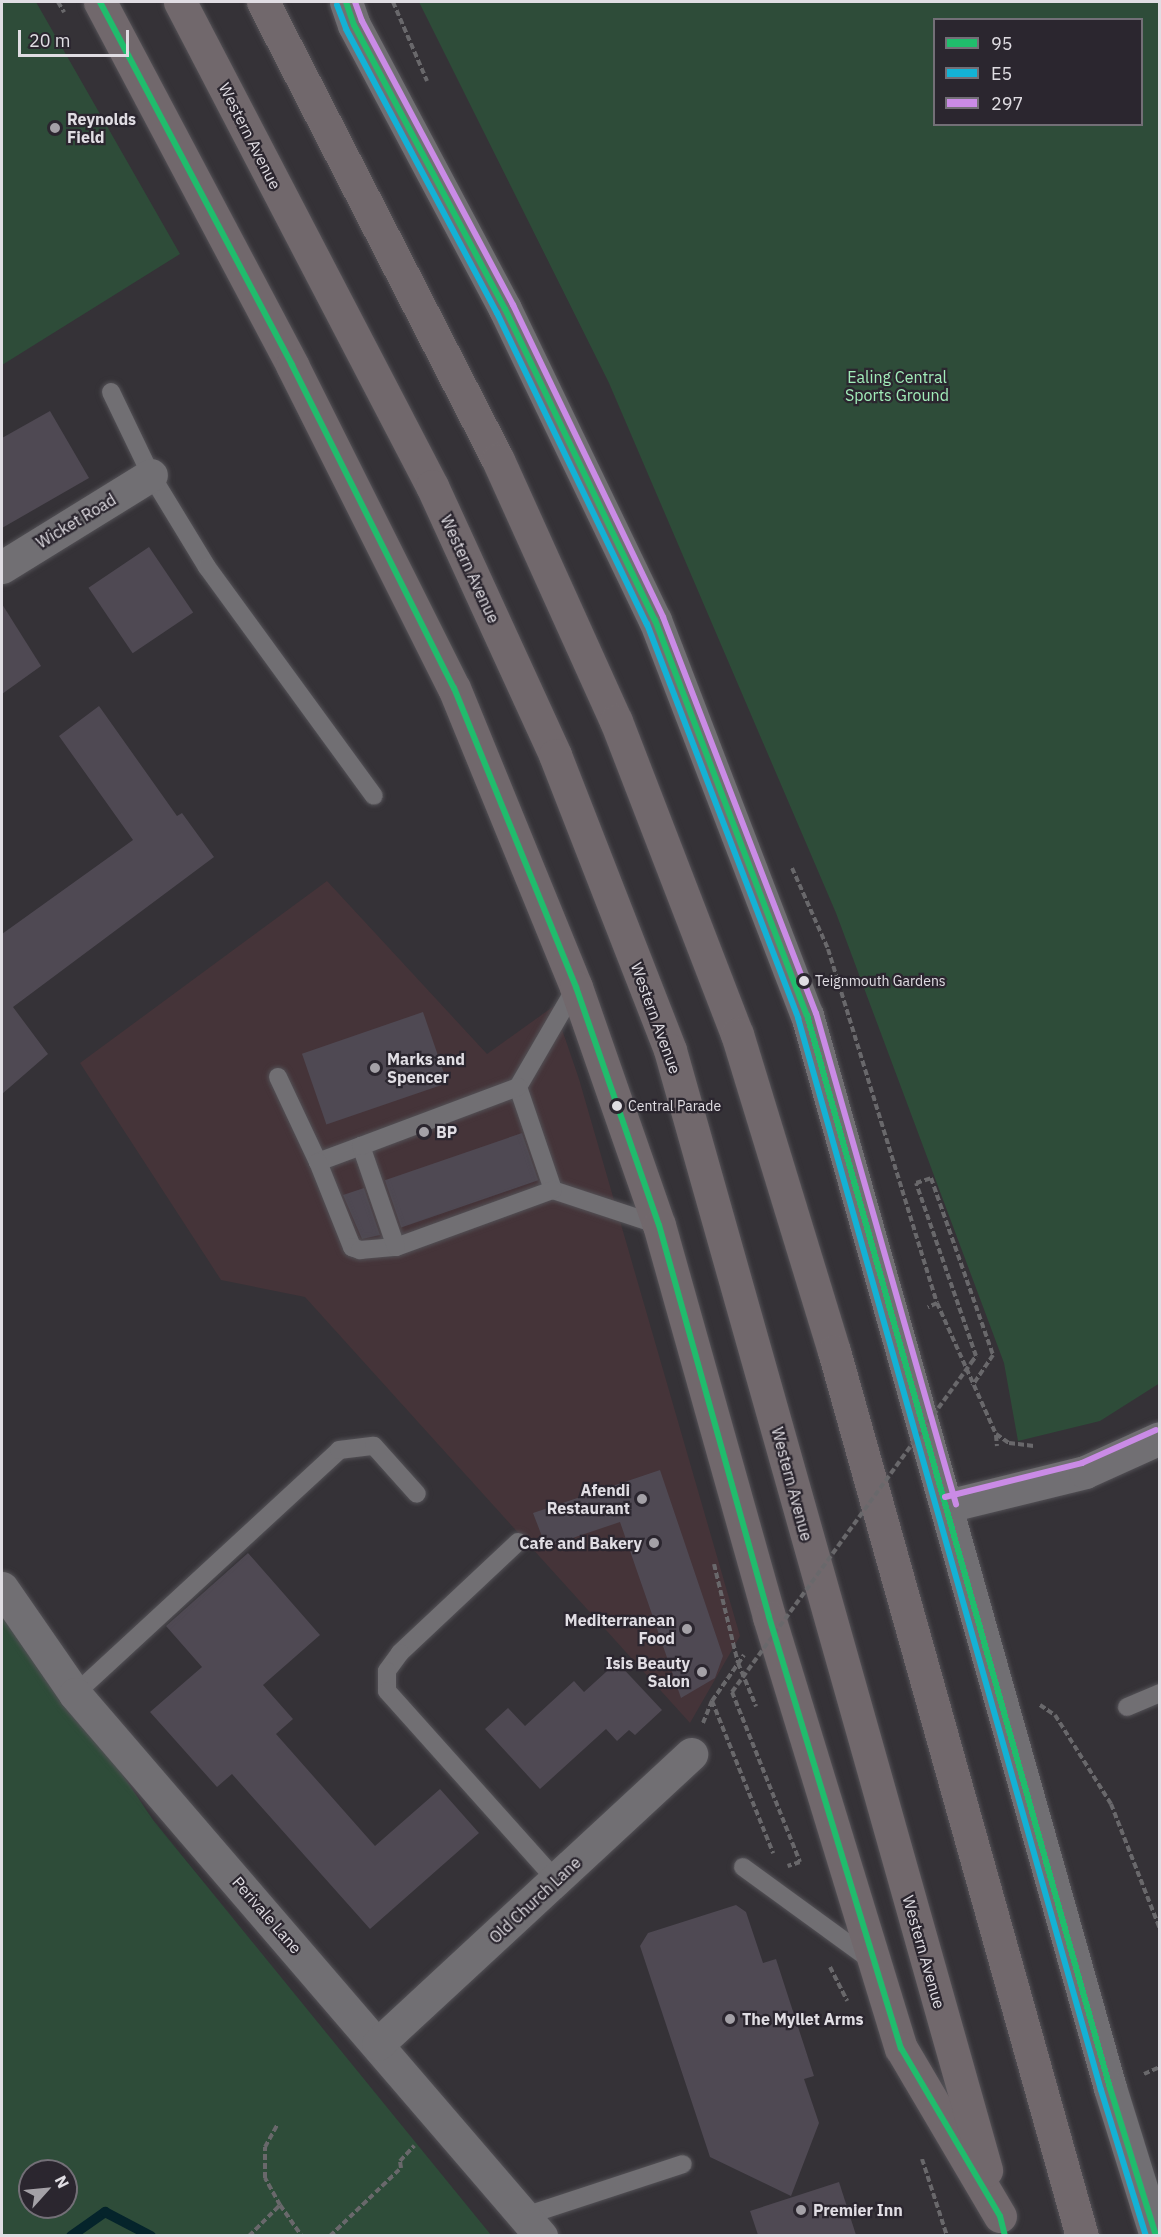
<!DOCTYPE html>
<style>
body{margin:0}
#map{position:relative;width:1161px;height:2237px;overflow:hidden;background:#353237;font-family:"IBM Plex Sans",sans-serif}
div>[style]{position:absolute}
.commercial>*{inset:0;background:#453439}
.green>*{inset:0;background:#2e4c39}
.stream>*{height:10px;margin:-5px;padding:0 5px;transform-origin:5px;border-radius:5px;background:#05242b}
.building>*{inset:0;background:#4f4953;transform-origin:0 0}
.path>*{height:4px;margin-top:-2px;transform-origin:0;background:repeating-linear-gradient(90deg,#69686b 0 6px,transparent 0 9px)}
.roads{filter:drop-shadow(0 0 2px #535156) drop-shadow(0 0 2px #535156)}
.service>*{height:18px;margin:-9px;padding:0 9px;transform-origin:9px;border-radius:9px;background:#716f73}
.minor>*{height:33px;margin:-16.5px;padding:0 16.5px;transform-origin:16.5px;border-radius:16.5px;background:#716f73}
.tertiary>*{height:33px;margin:-16.5px;padding:0 16.5px;transform-origin:16.5px;border-radius:16.5px;background:#716f73}
.secondary>*{height:33px;margin:-16.5px;padding:0 16.5px;transform-origin:16.5px;border-radius:16.5px;background:#716f73}
.trunk>*{height:33px;margin:-16.5px;padding:0 16.5px;transform-origin:16.5px;border-radius:16.5px;background:#71686c}
.path-bridge>*{height:4px;margin-top:-2px;transform-origin:0;background:repeating-linear-gradient(90deg,#69686b 0 6px,transparent 0 9px)}
.bus-1>*{height:6px;margin:-3px;padding:0 3px;transform-origin:3px;border-radius:3px;background:#20bc6c}
.bus-2>*{height:6px;margin:-3px;padding:0 3px;transform-origin:3px;border-radius:3px;background:#13b2d5}
.bus-3>*{height:6px;margin:-3px;padding:0 3px;transform-origin:3px;border-radius:3px;background:#ca8be6}
.dots>*{width:16px;height:16px;translate:-50% -50%;box-sizing:border-box;border:3px solid #2b262f;border-radius:50%}
span{translate:-50% -50%;white-space:nowrap;text-align:center;line-height:1.15;-webkit-text-stroke:4.5px #2b262f;paint-order:stroke}
.bus-label{font-size:14px;color:#e0dde3}
.left{translate:0 -50%;text-align:left}
.poi-label{font-size:16px;color:#e0dde3;font-weight:700}
.right{translate:-100% -50%;text-align:right}
.street-label{font-size:16px;color:#e0dde3}
.park-label{font-size:16px;color:#a1ecb9}
.frame{position:absolute;inset:0;border:3px solid #e0dde3;pointer-events:none}
.legend{position:absolute;left:933px;top:18px;width:210px;height:108px;box-sizing:border-box;background:#2b262f;border:2px solid #736f77;margin:0;padding:8px 10px;list-style:none;font-size:18px;color:#e0dde3}
.legend li{display:flex;align-items:center;gap:12px;height:30px}
.legend b{width:30px;border:2px solid #736f77}
.north{position:absolute;left:18px;top:2159px;width:60px;height:60px;box-sizing:border-box;background:#2b262f;border:2px solid #736f77;border-radius:50%;rotate:63deg;font-size:16px;font-weight:700;line-height:24px;text-align:center;color:#e0dde3}
.north::after{content:'';display:block;margin:auto;width:21px;height:27px;background:#a4a1a7;clip-path:polygon(50% 0,100% 100%,50% 72%,0 100%)}
.scale{position:absolute;left:18px;top:30px;width:111px;height:27px;box-sizing:border-box;border:3px solid #e0dde3;border-top:0;padding-left:8px;font-size:18px;line-height:21px;white-space:nowrap;color:#e0dde3;-webkit-text-stroke:4px #2b262f;paint-order:stroke}
</style>
<div id="map">
<div class="commercial">
<div style="clip-path:polygon(327px 881px,487px 1054px,554px 1006px,579px 1079px,740px 1636px,690px 1723px,305px 1297px,221px 1280px,80px 1063px)"></div>
</div>
<div class="green">
<div style="clip-path:polygon(2px 2px,36px 2px,180px 254px,2px 365px)"></div>
<div style="clip-path:polygon(evenodd,419px 2px,1159px 2px,1160px 1383px,1100px 1421px,1018px 1441px,1004px 1363px,836px 913px,609px 383px,419px 2px,934px 20px,1142px 20px,1142px 124px,934px 124px,934px 20px)"></div>
<div style="clip-path:polygon(evenodd,2px 1596px,153px 1820px,491px 2235px,2px 2235px,2px 1596px,30px 2171px,66px 2171px,66px 2207px,30px 2207px,30px 2171px)"></div>
</div>
<div class="stream">
<div style="left:71px;top:2236px;width:42px;rotate:-35.2deg"></div>
<div style="left:105px;top:2212px;width:52px;rotate:27.6deg"></div>
</div>
<div class="building">
<div style="clip-path:polygon(50px 411px,89px 478px,2px 528px,2px 438px)"></div>
<div style="left:149px;top:547px;width:79px;height:73px;rotate:56deg"></div>
<div style="clip-path:polygon(2px 604px,41px 666px,2px 694px)"></div>
<div style="clip-path:polygon(99px 706px,177px 816px,182px 813px,214px 857px,13px 1007px,48px 1054px,2px 1094px,2px 934px,133px 840px,59px 736px)"></div>
<div style="left:423px;top:1012px;width:75px;height:128px;rotate:71deg"></div>
<div style="left:522px;top:1133px;width:50px;height:145px;rotate:71deg"></div>
<div style="clip-path:polygon(364px 1188px,380px 1235px,362px 1239px,343px 1195px)"></div>
<div style="clip-path:polygon(660px 1470px,723px 1656px,715px 1678px,681px 1698px,620px 1522px,546px 1547px,533px 1513px)"></div>
<div style="clip-path:polygon(248px 1553px,320px 1635px,263px 1685px,293px 1719px,276px 1734px,375px 1846px,440px 1789px,479px 1833px,370px 1929px,232px 1774px,217px 1787px,150px 1712px,202px 1667px,166px 1626px)"></div>
<div style="clip-path:polygon(617px 1662px,662px 1710px,635px 1735px,629px 1730px,617px 1741px,606px 1729px,540px 1789px,485px 1729px,508px 1708px,525px 1726px,574px 1681px,584px 1692px)"></div>
<div style="clip-path:polygon(736px 1905px,746px 1912px,763px 1963px,776px 1959px,814px 2076px,804px 2079px,819px 2123px,791px 2196px,710px 2157px,640px 1946px,648px 1933px)"></div>
<div style="clip-path:polygon(839px 2182px,856px 2235px,758px 2235px,750px 2211px)"></div>
</div>
<div class="path">
<div style="left:58px;top:2px;width:12px;rotate:59deg"></div>
<div style="left:393px;top:2px;width:86px;rotate:66.7deg"></div>
<div style="left:792px;top:868px;width:89px;rotate:66deg"></div>
<div style="left:828px;top:949px;width:370px;rotate:72.9deg"></div>
<div style="left:937px;top:1303px;width:10px;rotate:156deg"></div>
<div style="left:937px;top:1303px;width:144px;rotate:65.8deg"></div>
<div style="left:996px;top:1434px;width:16px;rotate:35deg"></div>
<div style="left:1009px;top:1443px;width:25px;rotate:7deg"></div>
<div style="left:971px;top:1363px;width:9px;rotate:-54deg"></div>
<div style="left:976px;top:1356px;width:183px;rotate:-109.1deg"></div>
<div style="left:916px;top:1183px;width:16px;rotate:-18deg"></div>
<div style="left:931px;top:1178px;width:188px;rotate:70.7deg"></div>
<div style="left:993px;top:1355px;width:37px;rotate:124deg"></div>
<div style="left:996px;top:1435px;width:11px;rotate:85deg"></div>
<div style="left:714px;top:1564px;width:102px;rotate:76.4deg"></div>
<div style="left:738px;top:1663px;width:47px;rotate:67.3deg"></div>
<div style="left:732px;top:1692px;width:183px;rotate:68.2deg"></div>
<div style="left:800px;top:1862px;width:13px;rotate:162deg"></div>
<div style="left:712px;top:1701px;width:164px;rotate:68.1deg"></div>
<div style="left:1040px;top:1705px;width:18px;rotate:34deg"></div>
<div style="left:1055px;top:1715px;width:105px;rotate:57.8deg"></div>
<div style="left:1111px;top:1804px;width:134px;rotate:68.6deg"></div>
<div style="left:703px;top:1723px;width:24px;rotate:-68deg"></div>
<div style="left:712px;top:1701px;width:56px;rotate:-55.2deg"></div>
<div style="left:830px;top:1967px;width:38px;rotate:63deg"></div>
<div style="left:1144px;top:2074px;width:17px;rotate:-24deg"></div>
<div style="left:922px;top:2159px;width:81px;rotate:72deg"></div>
<div style="left:280px;top:2205px;width:38px;rotate:55deg"></div>
<div style="left:249px;top:2236px;width:44px;rotate:-45deg"></div>
<div style="left:280px;top:2205px;width:31px;rotate:-119deg"></div>
<div style="left:265px;top:2178px;width:31px;rotate:-90deg"></div>
<div style="left:265px;top:2147px;width:25px;rotate:-61deg"></div>
<div style="left:330px;top:2236px;width:98px;rotate:-43.8deg"></div>
<div style="left:401px;top:2168px;width:7px;rotate:-98deg"></div>
<div style="left:400px;top:2161px;width:21px;rotate:-47deg"></div>
</div>
<div class="roads">
<div class="service">
<div style="left:111px;top:392px;width:92px;rotate:64.3deg"></div>
<div style="left:151px;top:475px;width:108px;rotate:58.7deg"></div>
<div style="left:207px;top:567px;width:283px;rotate:53.9deg"></div>
<div style="left:576px;top:987px;width:116px;rotate:120.1deg"></div>
<div style="left:518px;top:1087px;width:109px;rotate:71.2deg"></div>
<div style="left:553px;top:1190px;width:112px;rotate:18.3deg"></div>
<div style="left:278px;top:1077px;width:94px;rotate:64.8deg"></div>
<div style="left:361px;top:1146px;width:46px;rotate:159.6deg"></div>
<div style="left:318px;top:1162px;width:92px;rotate:68.2deg"></div>
<div style="left:352px;top:1247px;width:9px;rotate:21deg"></div>
<div style="left:360px;top:1250px;width:36px;rotate:-5deg"></div>
<div style="left:396px;top:1247px;width:167px;rotate:-20deg"></div>
<div style="left:396px;top:1247px;width:107px;rotate:-109.1deg"></div>
<div style="left:361px;top:1146px;width:168px;rotate:-20.6deg"></div>
<div style="left:518px;top:1542px;width:162px;rotate:136.8deg"></div>
<div style="left:400px;top:1653px;width:22px;rotate:126deg"></div>
<div style="left:387px;top:1671px;width:20px;rotate:90deg"></div>
<div style="left:387px;top:1691px;width:254px;rotate:48.2deg"></div>
<div style="left:75px;top:1694px;width:359px;rotate:-42.7deg"></div>
<div style="left:339px;top:1450px;width:35px;rotate:-7deg"></div>
<div style="left:374px;top:1446px;width:64px;rotate:48.1deg"></div>
<div style="left:1127px;top:1707px;width:36px;rotate:-23deg"></div>
<div style="left:743px;top:1867px;width:160px;rotate:36.1deg"></div>
<div style="left:525px;top:2216px;width:166px;rotate:-18.2deg"></div>
</div>
<div class="minor">
<div style="left:2px;top:567px;width:175px;rotate:-31.7deg"></div>
<div style="left:2px;top:1588px;width:129px;rotate:55.4deg"></div>
<div style="left:75px;top:1694px;width:715px;rotate:49.31deg"></div>
<div style="left:378px;top:2044px;width:427px;rotate:-42.8deg"></div>
</div>
<div class="tertiary">
<div style="left:947px;top:1506px;width:142px;rotate:-13.8deg"></div>
<div style="left:1085px;top:1472px;width:82px;rotate:-24.4deg"></div>
</div>
<div class="secondary">
<div style="left:346px;top:2px;width:24px;rotate:71deg"></div>
<div style="left:354px;top:25px;width:322px;rotate:62deg"></div>
<div style="left:505px;top:309px;width:345px;rotate:64.3deg"></div>
<div style="left:655px;top:620px;width:423px;rotate:69deg"></div>
<div style="left:807px;top:1015px;width:1115px;rotate:74.23deg"></div>
<div style="left:1110px;top:2088px;width:155px;rotate:72.7deg"></div>
</div>
<div class="trunk">
<div style="left:100px;top:2px;width:411px;rotate:62.1deg"></div>
<div style="left:292px;top:365px;width:361px;rotate:63.4deg"></div>
<div style="left:454px;top:688px;width:323px;rotate:67.8deg"></div>
<div style="left:576px;top:987px;width:252px;rotate:70.8deg"></div>
<div style="left:659px;top:1225px;width:407px;rotate:74.3deg"></div>
<div style="left:769px;top:1617px;width:451px;rotate:73deg"></div>
<div style="left:901px;top:2048px;width:195px;rotate:59.5deg"></div>
<div style="left:180px;top:2px;width:546px;rotate:62.5deg"></div>
<div style="left:432px;top:486px;width:296px;rotate:65.4deg"></div>
<div style="left:555px;top:755px;width:317px;rotate:68.7deg"></div>
<div style="left:670px;top:1050px;width:1164px;rotate:74.24deg"></div>
<div style="left:263px;top:2px;width:515px;rotate:62.84deg"></div>
<div style="left:498px;top:460px;width:286px;rotate:65.7deg"></div>
<div style="left:616px;top:721px;width:336px;rotate:68.9deg"></div>
<div style="left:737px;top:1034px;width:332px;rotate:73deg"></div>
<div style="left:834px;top:1351px;width:919px;rotate:74.35deg"></div>
</div>
</div>
<div class="path-bridge">
<div style="left:732px;top:1692px;width:407px;rotate:-54deg"></div>
</div>
<div class="bus-1">
<div style="left:100px;top:2px;width:411px;rotate:62.1deg"></div>
<div style="left:292px;top:365px;width:361px;rotate:63.4deg"></div>
<div style="left:454px;top:688px;width:323px;rotate:67.8deg"></div>
<div style="left:576px;top:987px;width:252px;rotate:70.8deg"></div>
<div style="left:659px;top:1225px;width:407px;rotate:74.3deg"></div>
<div style="left:769px;top:1617px;width:451px;rotate:73deg"></div>
<div style="left:901px;top:2048px;width:195px;rotate:59.5deg"></div>
<div style="left:1000px;top:2216px;width:21px;rotate:76deg"></div>
<div style="left:346px;top:2px;width:24px;rotate:71deg"></div>
<div style="left:354px;top:25px;width:322px;rotate:62deg"></div>
<div style="left:505px;top:309px;width:345px;rotate:64.3deg"></div>
<div style="left:655px;top:620px;width:423px;rotate:69deg"></div>
<div style="left:807px;top:1015px;width:1115px;rotate:74.23deg"></div>
<div style="left:1110px;top:2088px;width:155px;rotate:72.7deg"></div>
</div>
<div class="bus-2">
<div style="left:337px;top:5px;width:26px;rotate:69deg"></div>
<div style="left:346px;top:29px;width:322px;rotate:62deg"></div>
<div style="left:497px;top:313px;width:345px;rotate:64.3deg"></div>
<div style="left:647px;top:624px;width:422px;rotate:69deg"></div>
<div style="left:798px;top:1018px;width:1114px;rotate:74.22deg"></div>
<div style="left:1101px;top:2090px;width:153px;rotate:72.9deg"></div>
</div>
<div class="bus-3">
<div style="left:355px;top:2px;width:20px;rotate:70deg"></div>
<div style="left:362px;top:21px;width:322px;rotate:62deg"></div>
<div style="left:513px;top:305px;width:346px;rotate:64.3deg"></div>
<div style="left:663px;top:617px;width:425px;rotate:68.9deg"></div>
<div style="left:816px;top:1013px;width:511px;rotate:74.09deg"></div>
<div style="left:945px;top:1497px;width:141px;rotate:-13.9deg"></div>
<div style="left:1082px;top:1463px;width:81px;rotate:-24deg"></div>
</div>
<div class="dots">
<div style="left:55px;top:128px;background:#a4a1a7"></div>
<div style="left:804px;top:981px;background:#e0dde3"></div>
<div style="left:375px;top:1068px;background:#a4a1a7"></div>
<div style="left:617px;top:1106px;background:#e0dde3"></div>
<div style="left:424px;top:1132px;background:#a4a1a7"></div>
<div style="left:642px;top:1499px;background:#a4a1a7"></div>
<div style="left:654px;top:1543px;background:#a4a1a7"></div>
<div style="left:687px;top:1629px;background:#a4a1a7"></div>
<div style="left:702px;top:1672px;background:#a4a1a7"></div>
<div style="left:730px;top:2019px;background:#a4a1a7"></div>
<div style="left:801px;top:2210px;background:#a4a1a7"></div>
</div>
<div class="bus-label">
<span class="left" style="left:815px;top:981px">Teignmouth Gardens</span>
<span class="left" style="left:628px;top:1106px">Central Parade</span>
</div>
<div class="poi-label">
<span class="left" style="left:67px;top:128px">Reynolds<br>Field</span>
<span class="left" style="left:387px;top:1068px">Marks and<br>Spencer</span>
<span class="left" style="left:436px;top:1132px">BP</span>
<span class="right" style="left:630px;top:1499px">Afendi<br>Restaurant</span>
<span class="right" style="left:642px;top:1543px">Cafe and Bakery</span>
<span class="right" style="left:675px;top:1629px">Mediterranean<br>Food</span>
<span class="right" style="left:690px;top:1672px">Isis Beauty<br>Salon</span>
<span class="left" style="left:742px;top:2019px">The Myllet Arms</span>
<span class="left" style="left:813px;top:2210px">Premier Inn</span>
</div>
<div class="street-label">
<span style="left:250px;top:136px;rotate:63deg">Western Avenue</span>
<span style="left:76px;top:521px;rotate:-31deg">Wicket Road</span>
<span style="left:470px;top:569px;rotate:65deg">Western Avenue</span>
<span style="left:656px;top:1018px;rotate:70deg">Western Avenue</span>
<span style="left:792px;top:1484px;rotate:75deg">Western Avenue</span>
<span style="left:535px;top:1900px;rotate:-43deg">Old Church Lane</span>
<span style="left:267px;top:1915px;rotate:49deg">Perivale Lane</span>
<span style="left:924px;top:1952px;rotate:74deg">Western Avenue</span>
</div>
<div class="park-label">
<span style="left:897px;top:386px">Ealing Central<br>Sports Ground</span>
</div>
<div class="frame"></div>
<ul class="legend">
<li><b style="height:8px;background:#20bc6c"></b>95</li>
<li><b style="height:8px;background:#13b2d5"></b>E5</li>
<li><b style="height:8px;background:#ca8be6"></b>297</li>
</ul>
<div class="north">N</div>
<div class="scale">20 m</div>
</div>
